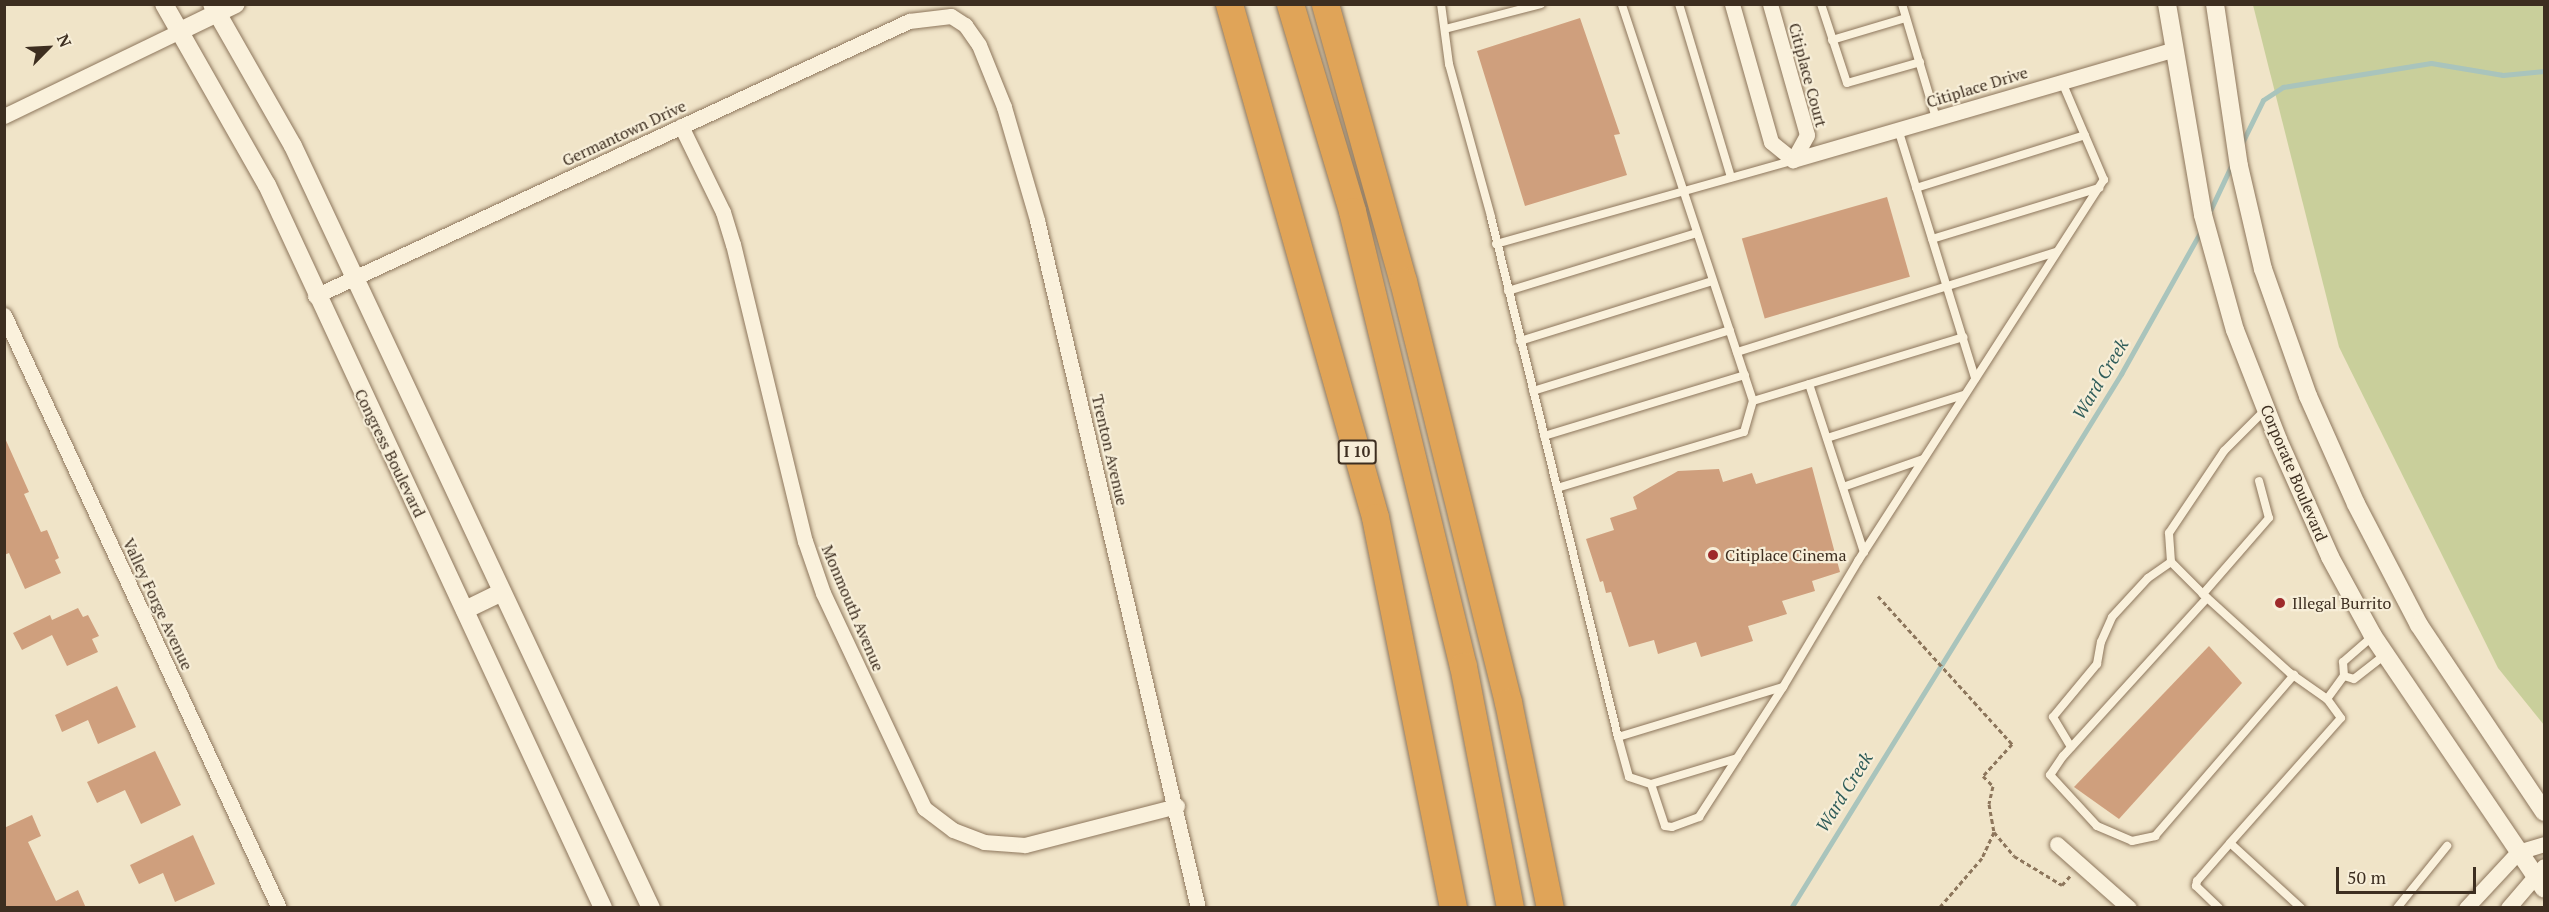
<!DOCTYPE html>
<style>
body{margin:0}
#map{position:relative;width:2549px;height:912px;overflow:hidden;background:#f0e4c8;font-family:"PT Serif",serif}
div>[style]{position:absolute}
.green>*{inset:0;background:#c9cf9b}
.stream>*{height:5px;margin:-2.5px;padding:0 2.5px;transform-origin:2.5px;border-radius:2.5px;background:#a9c4bc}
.building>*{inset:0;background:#cf9f7d;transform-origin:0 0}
.path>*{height:3px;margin-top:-1.5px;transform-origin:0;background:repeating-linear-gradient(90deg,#8d765c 0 4.5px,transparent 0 7.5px)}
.roads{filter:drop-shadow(0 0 2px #8d765c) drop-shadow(0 0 2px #8d765c)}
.service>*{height:8px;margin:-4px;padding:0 4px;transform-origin:4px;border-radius:4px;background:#faf1dc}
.minor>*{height:15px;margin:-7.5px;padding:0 7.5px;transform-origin:7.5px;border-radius:7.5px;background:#faf1dc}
.tertiary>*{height:18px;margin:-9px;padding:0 9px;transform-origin:9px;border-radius:9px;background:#faf1dc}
.motorway>*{height:27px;margin:-13.5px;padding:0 13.5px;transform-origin:13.5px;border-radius:13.5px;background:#e0a458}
.dots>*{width:16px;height:16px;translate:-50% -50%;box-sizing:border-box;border:3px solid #f7eed8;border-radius:50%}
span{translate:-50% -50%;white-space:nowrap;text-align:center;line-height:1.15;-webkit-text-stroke:4.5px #f7eed8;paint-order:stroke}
.shield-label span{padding:2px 4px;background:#f7eed8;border:2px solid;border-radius:4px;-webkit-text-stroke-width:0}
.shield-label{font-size:15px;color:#3d2e20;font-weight:700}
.street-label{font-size:16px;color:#3d2e20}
.poi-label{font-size:16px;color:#3d2e20}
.left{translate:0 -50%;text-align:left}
.water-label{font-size:18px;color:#2f5d5a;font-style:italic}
.frame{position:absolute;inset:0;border:6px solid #3d2e20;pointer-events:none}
.north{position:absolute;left:18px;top:18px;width:60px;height:60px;-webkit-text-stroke:4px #f7eed8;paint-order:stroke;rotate:66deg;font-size:16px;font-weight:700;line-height:24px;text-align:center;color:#3d2e20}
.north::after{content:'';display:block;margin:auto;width:21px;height:27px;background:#3d2e20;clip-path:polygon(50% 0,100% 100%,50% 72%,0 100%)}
.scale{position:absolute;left:2336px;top:867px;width:140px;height:27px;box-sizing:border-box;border:3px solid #3d2e20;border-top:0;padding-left:8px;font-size:18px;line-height:21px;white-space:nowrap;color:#3d2e20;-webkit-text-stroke:4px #f7eed8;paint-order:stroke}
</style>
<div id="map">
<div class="green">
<div style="clip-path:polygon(2253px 5px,2544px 5px,2544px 725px,2498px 668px,2339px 347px)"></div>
</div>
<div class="stream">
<div style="left:2241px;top:145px;width:50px;rotate:-63.9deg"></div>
<div style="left:2263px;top:100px;width:24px;rotate:-33deg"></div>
<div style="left:2283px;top:87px;width:150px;rotate:-9.2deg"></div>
<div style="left:2431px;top:63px;width:73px;rotate:9.5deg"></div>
<div style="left:2503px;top:75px;width:41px;rotate:-5.6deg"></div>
<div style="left:2208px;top:215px;width:56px;rotate:-64.8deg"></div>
<div style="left:1791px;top:908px;width:628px;rotate:-58.28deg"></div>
<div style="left:2121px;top:374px;width:166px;rotate:-60.8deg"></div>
</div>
<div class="building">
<div style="clip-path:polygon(1580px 18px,1620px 134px,1614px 135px,1627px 175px,1525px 206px,1477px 51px)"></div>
<div style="left:1887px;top:197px;width:83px;height:151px;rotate:74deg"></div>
<div style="clip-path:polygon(4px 436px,29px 492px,24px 494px,41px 532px,47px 530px,59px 558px,55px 560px,61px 573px,25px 589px,9px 553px,4px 555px)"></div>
<div style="clip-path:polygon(1812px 467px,1840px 572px,1812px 581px,1815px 591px,1782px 601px,1787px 614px,1748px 626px,1753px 641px,1701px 657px,1696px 642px,1658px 654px,1654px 640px,1629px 647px,1611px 592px,1606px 593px,1603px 581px,1600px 582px,1586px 539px,1614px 530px,1610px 518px,1637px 509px,1633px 497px,1678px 471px,1719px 469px,1723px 482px,1752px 473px,1756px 484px)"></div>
<div style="clip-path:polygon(78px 608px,83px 617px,88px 615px,99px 636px,92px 639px,98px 652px,67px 666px,52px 635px,22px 650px,13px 633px,50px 615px,52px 620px)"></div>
<div style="clip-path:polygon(2209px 646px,2242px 683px,2119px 819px,2074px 787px)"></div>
<div style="clip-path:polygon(117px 686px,136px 727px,98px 744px,88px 720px,62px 732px,55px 715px)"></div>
<div style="clip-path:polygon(155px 751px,181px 805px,141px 824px,125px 790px,97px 803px,87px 782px)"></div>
<div style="clip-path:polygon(32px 815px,41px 836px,28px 842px,56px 901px,78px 890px,86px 908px,4px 908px,4px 828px)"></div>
<div style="clip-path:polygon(193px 835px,215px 884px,175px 902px,163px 873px,139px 884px,130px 865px)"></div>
</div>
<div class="path">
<div style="left:1878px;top:596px;width:200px;rotate:47.8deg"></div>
<div style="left:2012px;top:744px;width:43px;rotate:132.2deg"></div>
<div style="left:1983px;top:776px;width:14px;rotate:45deg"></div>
<div style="left:1993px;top:786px;width:18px;rotate:103deg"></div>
<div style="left:1989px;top:804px;width:28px;rotate:80deg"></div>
<div style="left:1994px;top:832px;width:29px;rotate:115deg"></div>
<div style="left:1982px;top:858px;width:66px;rotate:130.7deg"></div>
<div style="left:1994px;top:832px;width:31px;rotate:50deg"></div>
<div style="left:2014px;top:856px;width:56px;rotate:31.1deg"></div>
<div style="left:2062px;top:885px;width:12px;rotate:-48deg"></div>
</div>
<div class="roads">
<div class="service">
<div style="left:1441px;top:4px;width:61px;rotate:82.4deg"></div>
<div style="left:1449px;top:64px;width:159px;rotate:74.6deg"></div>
<div style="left:1491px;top:217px;width:535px;rotate:76.28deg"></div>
<div style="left:1618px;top:737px;width:172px;rotate:-16.9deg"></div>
<div style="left:1783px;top:687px;width:147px;rotate:-59.2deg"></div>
<div style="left:1858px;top:561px;width:454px;rotate:-57.2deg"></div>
<div style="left:2104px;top:180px;width:107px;rotate:-113.2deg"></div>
<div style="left:1679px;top:4px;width:181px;rotate:73.3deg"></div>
<div style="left:1821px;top:4px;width:83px;rotate:71.8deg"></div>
<div style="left:1847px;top:83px;width:76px;rotate:-16deg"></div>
<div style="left:1902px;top:4px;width:119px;rotate:73.4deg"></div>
<div style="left:1445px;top:29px;width:99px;rotate:-14.6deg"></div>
<div style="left:1832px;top:40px;width:77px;rotate:-16.6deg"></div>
<div style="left:1898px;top:129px;width:261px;rotate:72.8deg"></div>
<div style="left:1916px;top:188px;width:177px;rotate:-17.4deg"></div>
<div style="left:1932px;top:239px;width:175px;rotate:-17deg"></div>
<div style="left:1496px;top:244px;width:307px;rotate:-15.7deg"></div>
<div style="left:1508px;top:291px;width:197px;rotate:-17.1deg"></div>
<div style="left:1520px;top:341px;width:202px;rotate:-17.3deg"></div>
<div style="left:1737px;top:352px;width:334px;rotate:-17.4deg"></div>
<div style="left:1809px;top:384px;width:177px;rotate:71.9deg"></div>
<div style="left:1533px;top:391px;width:206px;rotate:-17.2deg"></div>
<div style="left:1753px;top:401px;width:220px;rotate:-16.9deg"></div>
<div style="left:1544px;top:436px;width:210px;rotate:-16.9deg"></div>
<div style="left:1827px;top:438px;width:143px;rotate:-17.5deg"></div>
<div style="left:2259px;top:481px;width:38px;rotate:75deg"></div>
<div style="left:2269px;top:518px;width:101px;rotate:131deg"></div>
<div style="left:2203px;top:594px;width:45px;rotate:-135deg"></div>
<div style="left:2171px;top:562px;width:29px;rotate:-94deg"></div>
<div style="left:2169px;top:533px;width:99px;rotate:-56.1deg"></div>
<div style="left:2224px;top:451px;width:58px;rotate:-45deg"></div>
<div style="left:1843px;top:487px;width:85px;rotate:-19.3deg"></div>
<div style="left:1557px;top:488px;width:195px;rotate:-16.7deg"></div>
<div style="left:1744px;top:432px;width:32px;rotate:-74deg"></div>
<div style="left:1753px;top:401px;width:418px;rotate:-108.3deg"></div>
<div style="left:2204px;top:595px;width:116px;rotate:42.2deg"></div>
<div style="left:2290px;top:673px;width:45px;rotate:35.1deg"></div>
<div style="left:2327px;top:699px;width:29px;rotate:-54deg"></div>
<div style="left:2344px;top:676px;width:14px;rotate:-94deg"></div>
<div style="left:2343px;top:662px;width:40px;rotate:-41deg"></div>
<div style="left:2207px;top:598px;width:214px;rotate:132.3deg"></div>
<div style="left:2063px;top:756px;width:23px;rotate:124deg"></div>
<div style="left:2050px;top:775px;width:69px;rotate:47.3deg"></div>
<div style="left:2097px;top:826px;width:38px;rotate:23deg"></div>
<div style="left:2132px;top:841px;width:24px;rotate:-12deg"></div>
<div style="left:2155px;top:836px;width:213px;rotate:-49.2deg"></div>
<div style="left:2344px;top:676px;width:10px;rotate:17deg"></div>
<div style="left:2354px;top:679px;width:39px;rotate:-38deg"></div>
<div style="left:1618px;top:737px;width:41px;rotate:74.6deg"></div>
<div style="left:1629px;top:777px;width:23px;rotate:18deg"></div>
<div style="left:1651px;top:784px;width:44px;rotate:71.6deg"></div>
<div style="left:1665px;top:826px;width:7px;rotate:8deg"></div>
<div style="left:1672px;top:827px;width:29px;rotate:-20deg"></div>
<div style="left:1699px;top:817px;width:155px;rotate:-57.1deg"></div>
<div style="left:2071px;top:747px;width:35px;rotate:-121deg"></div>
<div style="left:2053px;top:717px;width:69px;rotate:-50.3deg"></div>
<div style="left:2097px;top:664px;width:22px;rotate:-80deg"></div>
<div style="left:2101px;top:642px;width:27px;rotate:-66deg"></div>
<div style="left:2112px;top:617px;width:53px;rotate:-47.3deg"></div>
<div style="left:2148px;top:578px;width:28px;rotate:-35deg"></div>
<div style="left:1651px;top:784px;width:90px;rotate:-16.8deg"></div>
<div style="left:2219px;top:908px;width:32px;rotate:-136deg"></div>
<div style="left:2196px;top:886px;width:5px;rotate:-79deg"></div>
<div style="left:2197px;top:881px;width:50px;rotate:-49deg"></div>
<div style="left:2301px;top:908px;width:96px;rotate:-137.5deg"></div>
<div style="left:2230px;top:843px;width:167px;rotate:-48.4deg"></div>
<div style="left:2341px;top:718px;width:24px;rotate:-126deg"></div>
<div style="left:2397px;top:908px;width:80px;rotate:-51.1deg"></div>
</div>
<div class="minor">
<div style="left:1732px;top:4px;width:143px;rotate:74.2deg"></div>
<div style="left:1771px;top:142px;width:28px;rotate:39deg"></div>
<div style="left:1770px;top:4px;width:136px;rotate:74.2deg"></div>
<div style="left:1807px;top:135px;width:29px;rotate:119deg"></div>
<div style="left:4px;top:116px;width:193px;rotate:-25.8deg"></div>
<div style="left:681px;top:126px;width:96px;rotate:64deg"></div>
<div style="left:723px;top:212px;width:34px;rotate:73deg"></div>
<div style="left:733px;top:244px;width:306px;rotate:76.4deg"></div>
<div style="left:805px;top:541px;width:55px;rotate:70.9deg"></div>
<div style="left:823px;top:593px;width:238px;rotate:64.8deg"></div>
<div style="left:924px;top:808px;width:36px;rotate:37deg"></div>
<div style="left:953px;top:830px;width:33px;rotate:21deg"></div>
<div style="left:984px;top:842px;width:41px;rotate:4.2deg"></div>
<div style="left:1025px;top:845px;width:157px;rotate:-14.4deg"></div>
<div style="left:1793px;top:160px;width:395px;rotate:-16.2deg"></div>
<div style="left:315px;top:296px;width:655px;rotate:-24.84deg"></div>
<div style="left:909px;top:21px;width:42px;rotate:-6.8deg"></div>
<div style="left:951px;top:16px;width:17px;rotate:33deg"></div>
<div style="left:965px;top:25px;width:24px;rotate:55deg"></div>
<div style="left:979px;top:45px;width:67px;rotate:68deg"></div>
<div style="left:1004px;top:107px;width:118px;rotate:73.7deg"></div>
<div style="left:1037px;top:220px;width:707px;rotate:76.83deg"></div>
<div style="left:4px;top:315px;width:654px;rotate:65.12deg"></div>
<div style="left:2057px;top:844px;width:96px;rotate:41.6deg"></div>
<div style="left:2466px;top:908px;width:76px;rotate:-47.1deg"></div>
<div style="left:2518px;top:852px;width:27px;rotate:-17deg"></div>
<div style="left:2508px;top:908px;width:55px;rotate:-49.4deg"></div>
</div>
<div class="tertiary">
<div style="left:164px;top:4px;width:208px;rotate:60.4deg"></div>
<div style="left:267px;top:185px;width:797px;rotate:65.07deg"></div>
<div style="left:212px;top:4px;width:163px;rotate:60.3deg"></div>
<div style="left:293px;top:146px;width:842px;rotate:64.84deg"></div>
<div style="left:2167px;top:4px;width:214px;rotate:80.3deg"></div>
<div style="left:2203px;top:215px;width:119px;rotate:74.5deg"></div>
<div style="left:2235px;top:330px;width:118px;rotate:68.6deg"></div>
<div style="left:2278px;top:440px;width:128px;rotate:66deg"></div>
<div style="left:2330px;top:557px;width:90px;rotate:61.4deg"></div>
<div style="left:2373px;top:636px;width:305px;rotate:55.9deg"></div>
<div style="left:2215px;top:4px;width:164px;rotate:81.6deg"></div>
<div style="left:2239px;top:166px;width:106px;rotate:76.9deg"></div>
<div style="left:2263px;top:269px;width:135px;rotate:70.5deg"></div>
<div style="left:2308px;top:396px;width:118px;rotate:66deg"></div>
<div style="left:2356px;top:504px;width:136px;rotate:62.5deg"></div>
<div style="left:2419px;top:625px;width:225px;rotate:56.2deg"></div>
<div style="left:178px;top:32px;width:64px;rotate:-25.8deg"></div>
<div style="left:465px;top:610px;width:41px;rotate:-25.9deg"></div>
</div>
<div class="motorway">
<div style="left:1229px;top:4px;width:533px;rotate:74.11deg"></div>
<div style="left:1375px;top:517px;width:399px;rotate:78.7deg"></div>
<div style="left:1290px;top:4px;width:216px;rotate:73.3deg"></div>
<div style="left:1352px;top:211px;width:468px;rotate:76.3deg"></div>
<div style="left:1463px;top:666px;width:247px;rotate:79deg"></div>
<div style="left:1325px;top:4px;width:288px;rotate:74.3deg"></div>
<div style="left:1403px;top:281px;width:434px;rotate:76deg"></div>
<div style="left:1508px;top:702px;width:210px;rotate:78.5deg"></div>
</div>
</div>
<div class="dots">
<div style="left:1713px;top:555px;background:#9e2a2b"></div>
<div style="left:2280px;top:603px;background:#9e2a2b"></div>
</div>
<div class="shield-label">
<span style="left:1357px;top:452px">I 10</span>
</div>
<div class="street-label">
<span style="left:1808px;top:75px;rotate:75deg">Citiplace Court</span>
<span style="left:1977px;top:87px;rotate:-17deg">Citiplace Drive</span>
<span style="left:624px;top:133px;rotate:-25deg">Germantown Drive</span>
<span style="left:1110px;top:450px;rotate:77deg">Trenton Avenue</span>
<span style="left:390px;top:453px;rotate:64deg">Congress Boulevard</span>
<span style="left:2294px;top:473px;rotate:67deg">Corporate Boulevard</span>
<span style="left:158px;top:604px;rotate:65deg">Valley Forge Avenue</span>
<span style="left:853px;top:608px;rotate:67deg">Monmouth Avenue</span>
</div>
<div class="poi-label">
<span class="left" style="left:1725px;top:555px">Citiplace Cinema</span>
<span class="left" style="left:2292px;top:603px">Illegal Burrito</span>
</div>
<div class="water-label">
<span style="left:2100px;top:379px;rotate:-59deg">Ward Creek</span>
<span style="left:1844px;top:792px;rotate:-58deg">Ward Creek</span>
</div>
<div class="frame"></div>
<div class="north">N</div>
<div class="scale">50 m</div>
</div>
